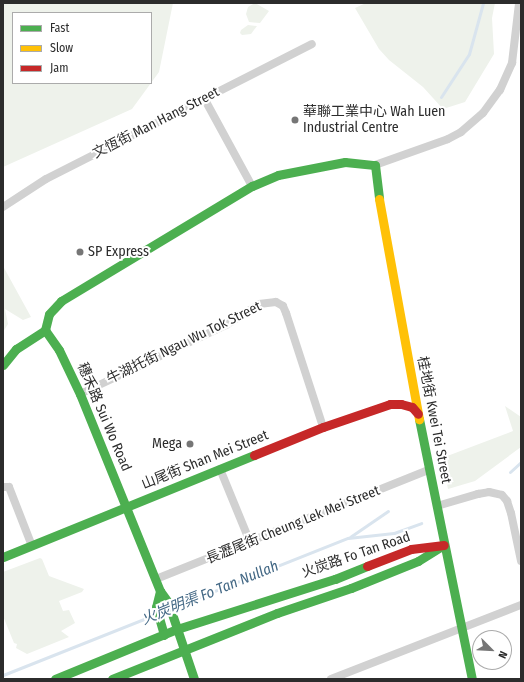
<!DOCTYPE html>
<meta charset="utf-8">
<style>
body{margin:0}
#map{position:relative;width:524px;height:682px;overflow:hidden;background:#fff;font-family:"Fira Sans Condensed","Noto Sans TC",sans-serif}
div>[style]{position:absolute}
.green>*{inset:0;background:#eef2eb}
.stream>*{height:3px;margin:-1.5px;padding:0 1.5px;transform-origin:1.5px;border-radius:1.5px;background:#d9e4ee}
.street>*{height:8px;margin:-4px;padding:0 4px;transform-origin:4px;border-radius:4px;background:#d1d1d1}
.fast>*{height:9px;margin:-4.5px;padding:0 4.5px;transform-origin:4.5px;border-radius:4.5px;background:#4caf50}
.slow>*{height:9px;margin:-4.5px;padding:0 4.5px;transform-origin:4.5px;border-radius:4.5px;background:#ffc107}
.jam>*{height:9px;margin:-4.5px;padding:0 4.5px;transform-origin:4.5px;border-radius:4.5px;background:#c62828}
.dots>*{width:11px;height:11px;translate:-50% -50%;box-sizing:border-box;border:2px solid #fff;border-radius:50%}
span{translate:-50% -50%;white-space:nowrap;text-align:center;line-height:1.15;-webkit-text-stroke:4px #fff;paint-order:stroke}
.poi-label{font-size:14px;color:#2c2c2c}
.left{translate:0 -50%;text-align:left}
.right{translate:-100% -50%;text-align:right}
.street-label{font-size:14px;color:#2c2c2c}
.water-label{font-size:15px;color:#436885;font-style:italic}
.frame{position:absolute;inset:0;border:4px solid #2c2c2c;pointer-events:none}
.legend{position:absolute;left:12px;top:12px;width:140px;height:72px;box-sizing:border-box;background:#fff;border:1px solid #ababab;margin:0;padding:5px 7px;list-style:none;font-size:12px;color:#2c2c2c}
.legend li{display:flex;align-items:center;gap:8px;height:20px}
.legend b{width:20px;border:1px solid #ababab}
.north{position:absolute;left:472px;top:630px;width:40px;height:40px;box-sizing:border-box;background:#fff;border:1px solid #ababab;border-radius:50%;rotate:114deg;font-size:11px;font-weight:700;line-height:16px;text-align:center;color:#2c2c2c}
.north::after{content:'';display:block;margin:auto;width:14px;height:18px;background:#767676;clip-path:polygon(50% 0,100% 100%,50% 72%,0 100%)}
</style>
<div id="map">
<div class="green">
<div style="clip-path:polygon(evenodd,3px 3px,173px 3px,159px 72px,132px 109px,3px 167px,3px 3px,13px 13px,151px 13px,151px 83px,13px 83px,13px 13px)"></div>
<div style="clip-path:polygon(255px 3px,269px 11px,260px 23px,249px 22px,246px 14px,248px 7px)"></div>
<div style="clip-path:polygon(366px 3px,495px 3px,492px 18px,494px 54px,465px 102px,443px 109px,423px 87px,389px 60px,379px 49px,355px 8px)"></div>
<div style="clip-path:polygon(248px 25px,257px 26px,251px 34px,242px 35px,240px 33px,241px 30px)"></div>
<div style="clip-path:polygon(3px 266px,31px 317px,23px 320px,5px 309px,8px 324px,3px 332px)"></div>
<div style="clip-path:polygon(505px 406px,521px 417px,521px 447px,475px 481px,448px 489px,442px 458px,513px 431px)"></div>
<div style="clip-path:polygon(40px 558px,42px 559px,49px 576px,84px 589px,82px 592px,59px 601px,63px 611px,69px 610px,75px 623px,61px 631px,69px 637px,27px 654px,16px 648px,17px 644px,14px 643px,3px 616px,3px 572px)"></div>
</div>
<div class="stream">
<div style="left:441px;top:97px;width:51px;rotate:-56.9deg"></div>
<div style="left:469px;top:54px;width:53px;rotate:-74.6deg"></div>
<div style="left:510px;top:472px;width:15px;rotate:-42deg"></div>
<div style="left:350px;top:537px;width:46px;rotate:-34.4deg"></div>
<div style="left:3px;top:675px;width:371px;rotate:-21.7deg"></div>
<div style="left:348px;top:538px;width:46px;rotate:-6.2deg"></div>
<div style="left:394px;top:533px;width:29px;rotate:-20deg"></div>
</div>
<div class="street">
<div style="left:204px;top:98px;width:100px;rotate:61.4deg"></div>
<div style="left:375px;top:165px;width:77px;rotate:-19.6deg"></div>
<div style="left:448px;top:139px;width:15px;rotate:-28deg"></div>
<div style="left:461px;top:132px;width:29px;rotate:-41deg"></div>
<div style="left:483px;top:113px;width:29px;rotate:-54deg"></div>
<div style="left:500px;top:90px;width:30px;rotate:-66deg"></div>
<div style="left:512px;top:63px;width:60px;rotate:-83.3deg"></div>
<div style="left:3px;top:207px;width:51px;rotate:-33.1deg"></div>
<div style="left:46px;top:179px;width:298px;rotate:-26.9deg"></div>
<div style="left:80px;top:394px;width:161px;rotate:-25.3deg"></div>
<div style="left:226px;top:325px;width:39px;rotate:-32deg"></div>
<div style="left:259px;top:304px;width:17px;rotate:-7deg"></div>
<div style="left:276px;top:302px;width:8px;rotate:30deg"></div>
<div style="left:283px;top:306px;width:8px;rotate:67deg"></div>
<div style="left:286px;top:313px;width:120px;rotate:72deg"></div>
<div style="left:220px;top:469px;width:79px;rotate:67.7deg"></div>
<div style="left:3px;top:487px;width:6px"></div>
<div style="left:9px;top:487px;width:63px;rotate:68.7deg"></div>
<div style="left:437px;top:506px;width:43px;rotate:-16.3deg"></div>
<div style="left:478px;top:494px;width:11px;rotate:-10deg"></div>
<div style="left:489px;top:492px;width:13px;rotate:13deg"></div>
<div style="left:502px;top:495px;width:8px;rotate:50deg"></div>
<div style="left:507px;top:501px;width:13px;rotate:72deg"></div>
<div style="left:511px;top:513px;width:49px;rotate:78.2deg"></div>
<div style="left:156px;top:579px;width:294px;rotate:-21.8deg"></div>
<div style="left:331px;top:679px;width:204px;rotate:-21.3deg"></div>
</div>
<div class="fast">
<div style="left:45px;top:330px;width:16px;rotate:-76deg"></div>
<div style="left:49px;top:314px;width:18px;rotate:-47deg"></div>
<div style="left:61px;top:301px;width:223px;rotate:-31.1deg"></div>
<div style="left:252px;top:186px;width:28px;rotate:-23deg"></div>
<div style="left:278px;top:175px;width:68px;rotate:-11deg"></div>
<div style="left:345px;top:162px;width:30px;rotate:6deg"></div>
<div style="left:375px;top:165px;width:34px;rotate:83deg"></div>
<div style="left:45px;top:330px;width:24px;rotate:55deg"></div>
<div style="left:59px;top:350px;width:49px;rotate:64.5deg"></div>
<div style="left:80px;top:394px;width:213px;rotate:67.9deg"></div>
<div style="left:160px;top:591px;width:14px;rotate:54deg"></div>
<div style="left:168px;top:602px;width:81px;rotate:71.3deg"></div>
<div style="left:3px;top:365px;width:21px;rotate:-51deg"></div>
<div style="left:16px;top:349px;width:35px;rotate:-33deg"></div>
<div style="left:419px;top:419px;width:265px;rotate:78.5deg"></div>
<div style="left:3px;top:557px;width:271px;rotate:-22.1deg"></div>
<div style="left:160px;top:591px;width:16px;rotate:104deg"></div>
<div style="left:156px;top:607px;width:29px;rotate:74deg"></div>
<div style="left:55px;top:679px;width:132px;rotate:-22.3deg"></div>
<div style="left:177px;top:629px;width:166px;rotate:-17.6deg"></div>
<div style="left:335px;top:579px;width:35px;rotate:-22deg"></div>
<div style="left:112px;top:679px;width:178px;rotate:-21.8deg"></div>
<div style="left:277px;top:613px;width:78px;rotate:-18.7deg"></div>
<div style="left:351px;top:588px;width:72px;rotate:-21.9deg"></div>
<div style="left:418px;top:561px;width:26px;rotate:-32deg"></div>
</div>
<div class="slow">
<div style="left:379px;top:199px;width:224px;rotate:79.7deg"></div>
</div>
<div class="jam">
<div style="left:254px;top:455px;width:74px;rotate:-22.1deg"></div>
<div style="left:323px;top:427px;width:71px;rotate:-18.9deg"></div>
<div style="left:390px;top:404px;width:11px"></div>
<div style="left:401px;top:404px;width:11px;rotate:15deg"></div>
<div style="left:412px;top:407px;width:9px;rotate:49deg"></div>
<div style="left:367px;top:566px;width:47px;rotate:-21.1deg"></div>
<div style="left:411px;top:549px;width:33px;rotate:-7deg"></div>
</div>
<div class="dots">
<div style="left:295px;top:120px;background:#767676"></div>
<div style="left:80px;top:252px;background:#767676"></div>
<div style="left:190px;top:444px;background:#767676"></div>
</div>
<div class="poi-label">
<span class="left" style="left:303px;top:120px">華聯工業中心 Wah Luen<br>Industrial Centre</span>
<span class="left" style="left:88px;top:252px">SP Express</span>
<span class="right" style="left:182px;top:444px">Mega</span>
</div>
<div class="street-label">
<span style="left:156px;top:123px;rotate:-27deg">文恆街 Man Hang Street</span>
<span style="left:184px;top:343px;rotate:-26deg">牛湖托街 Ngau Wu Tok Street</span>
<span style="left:104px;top:417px;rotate:67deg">穗禾路 Sui Wo Road</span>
<span style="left:434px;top:420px;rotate:79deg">桂地街 Kwei Tei Street</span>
<span style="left:205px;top:460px;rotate:-22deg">山尾街 Shan Mei Street</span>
<span style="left:293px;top:525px;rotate:-22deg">長瀝尾街 Cheung Lek Mei Street</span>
<span style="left:356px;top:555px;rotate:-19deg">火炭路 Fo Tan Road</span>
</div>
<div class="water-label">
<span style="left:210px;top:593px;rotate:-22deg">火炭明渠 Fo Tan Nullah</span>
</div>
<div class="frame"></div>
<ul class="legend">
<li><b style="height:5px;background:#4caf50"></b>Fast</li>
<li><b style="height:5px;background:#ffc107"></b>Slow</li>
<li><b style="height:5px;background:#c62828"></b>Jam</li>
</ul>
<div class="north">N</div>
</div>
